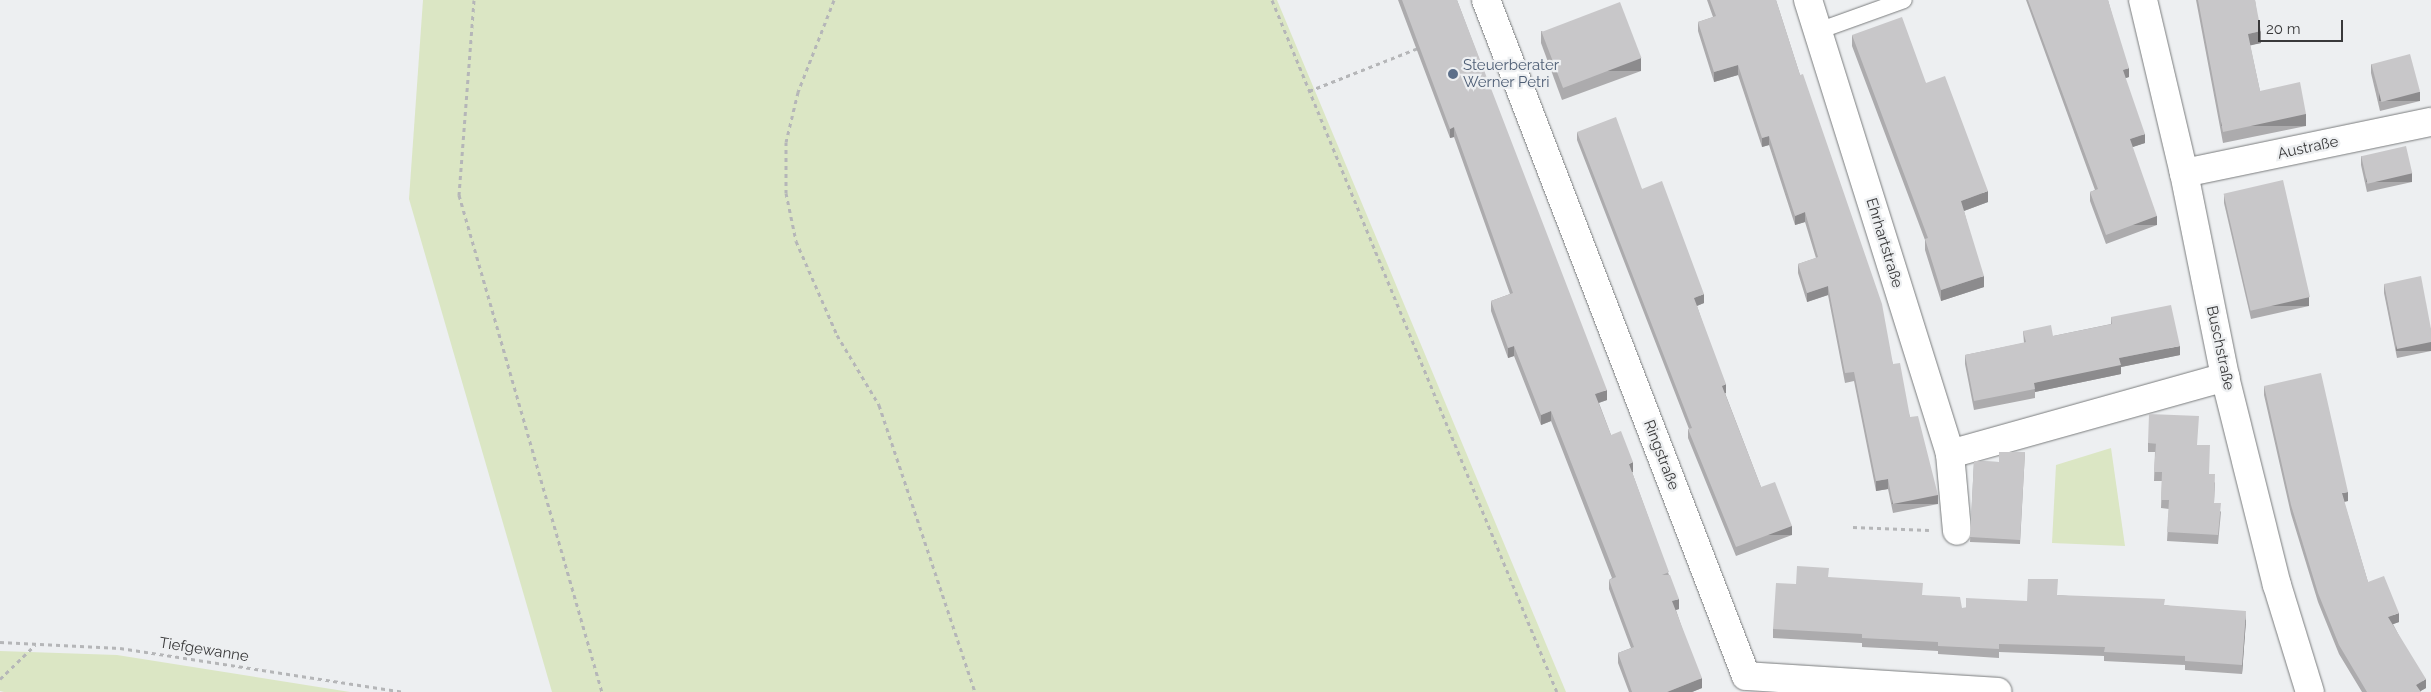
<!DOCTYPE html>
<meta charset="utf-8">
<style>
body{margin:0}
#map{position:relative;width:2431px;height:692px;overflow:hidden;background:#edeff1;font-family:Raleway,sans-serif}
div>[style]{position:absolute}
.green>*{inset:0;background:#dbe6c4}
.path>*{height:3px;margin-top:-1.5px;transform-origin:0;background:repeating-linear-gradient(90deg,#b5b6b8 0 4px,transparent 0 8px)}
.roads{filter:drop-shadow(0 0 1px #7a7c7d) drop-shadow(0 0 1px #7a7c7d)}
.lane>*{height:16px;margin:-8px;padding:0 8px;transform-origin:8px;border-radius:8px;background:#fff}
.street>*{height:28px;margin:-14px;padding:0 14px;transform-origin:14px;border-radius:14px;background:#fff}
.wall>*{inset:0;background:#acabad}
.shaded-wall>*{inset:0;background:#8c8b8d;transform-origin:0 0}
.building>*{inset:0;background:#c8c7c9;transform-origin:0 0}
.dots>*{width:14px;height:14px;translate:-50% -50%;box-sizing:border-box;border:2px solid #edeff1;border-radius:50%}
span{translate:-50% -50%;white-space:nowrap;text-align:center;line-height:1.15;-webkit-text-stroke:4.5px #edeff1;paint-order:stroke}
.service-label{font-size:15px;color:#4e5e75}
.left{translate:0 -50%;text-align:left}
.street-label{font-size:15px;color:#39393a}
.scale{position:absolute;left:2258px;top:20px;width:85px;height:22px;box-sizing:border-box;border:2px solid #39393a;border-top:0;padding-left:6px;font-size:15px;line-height:18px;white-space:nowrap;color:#39393a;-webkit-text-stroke:4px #edeff1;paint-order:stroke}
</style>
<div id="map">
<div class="green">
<div style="clip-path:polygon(423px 0,1277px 0,1566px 692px,552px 692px,409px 199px)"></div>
<div style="clip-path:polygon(2111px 448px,2125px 546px,2052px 543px,2056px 465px)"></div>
<div style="clip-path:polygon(0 651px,117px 655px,350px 692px,4px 692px,0 691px)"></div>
</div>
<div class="path">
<div style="left:474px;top:0;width:196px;rotate:94.4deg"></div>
<div style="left:459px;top:195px;width:517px;rotate:73.95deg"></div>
<div style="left:834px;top:0;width:99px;rotate:111.4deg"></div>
<div style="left:798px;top:92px;width:51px;rotate:103.5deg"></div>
<div style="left:786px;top:142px;width:51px;rotate:90deg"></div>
<div style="left:786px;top:193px;width:49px;rotate:78.2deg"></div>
<div style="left:796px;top:241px;width:103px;rotate:66.4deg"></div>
<div style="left:837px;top:335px;width:82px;rotate:59deg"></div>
<div style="left:879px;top:405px;width:303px;rotate:71.5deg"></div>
<div style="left:1272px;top:0;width:748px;rotate:67.62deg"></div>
<div style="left:1309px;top:91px;width:117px;rotate:-21.5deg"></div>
<div style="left:1853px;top:527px;width:76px;rotate:2.3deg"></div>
<div style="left:0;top:642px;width:120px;rotate:2.9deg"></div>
<div style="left:120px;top:648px;width:286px;rotate:8.8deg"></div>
<div style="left:0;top:679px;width:49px;rotate:-44.2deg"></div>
</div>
<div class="roads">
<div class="lane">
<div style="left:1818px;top:31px;width:91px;rotate:-19.8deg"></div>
</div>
<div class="street">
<div style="left:1486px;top:0;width:724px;rotate:68.96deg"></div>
<div style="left:1746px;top:676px;width:252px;rotate:3.6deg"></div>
<div style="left:1808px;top:0;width:476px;rotate:72.6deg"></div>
<div style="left:1950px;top:454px;width:286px;rotate:-15.6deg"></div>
<div style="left:2143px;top:0;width:178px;rotate:76.7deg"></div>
<div style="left:2184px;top:173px;width:208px;rotate:78.6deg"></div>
<div style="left:2225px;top:377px;width:214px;rotate:76deg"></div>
<div style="left:2277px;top:585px;width:112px;rotate:72.9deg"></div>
<div style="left:2184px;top:173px;width:252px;rotate:-11.7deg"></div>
<div style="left:1950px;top:454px;width:77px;rotate:84.8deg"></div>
</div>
</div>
<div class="wall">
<div style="clip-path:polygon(1398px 0,1457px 0,1607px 400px,1599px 403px,1611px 435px,1633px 472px,1632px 472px,1669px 575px,1679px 609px,1676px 610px,1702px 688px,1692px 692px,1629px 692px,1618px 663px,1618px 653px,1631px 648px,1609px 589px,1609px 580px,1612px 578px,1551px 421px,1541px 425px,1514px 356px,1508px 358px,1491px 311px,1491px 301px,1510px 294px,1454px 137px,1450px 138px)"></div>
<div style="clip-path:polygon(1707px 0,1776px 0,1800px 75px,1938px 504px,1893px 513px,1888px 489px,1876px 491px,1854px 381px,1845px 383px,1828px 295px,1807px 302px,1798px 273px,1798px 264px,1816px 258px,1805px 222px,1795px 225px,1769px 145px,1762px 147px,1738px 75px,1714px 82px,1698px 31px,1698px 22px,1713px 17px)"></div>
<div style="clip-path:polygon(2026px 0,2108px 0,2129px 77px,2125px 78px,2145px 143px,2132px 147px,2157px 225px,2106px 244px,2090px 201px,2090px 192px,2095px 190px)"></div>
<div style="clip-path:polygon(2196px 0,2255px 0,2261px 43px,2250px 45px,2260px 91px,2306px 126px,2223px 143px)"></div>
<div style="clip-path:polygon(1541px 31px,1641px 71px,1562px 100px,1541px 43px)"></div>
<div style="clip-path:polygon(1852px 35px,1926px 83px,1988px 202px,1964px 211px,1984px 287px,1941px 301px,1925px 250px,1925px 240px,1852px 46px)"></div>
<div style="clip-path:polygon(2371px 64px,2420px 101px,2380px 111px,2371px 73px)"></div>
<div style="clip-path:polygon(1577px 132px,1642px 189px,1704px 303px,1697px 306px,1726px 393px,1725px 393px,1761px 487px,1792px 535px,1736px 556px,1688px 438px,1688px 429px,1689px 429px,1577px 140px)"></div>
<div style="clip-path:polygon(2361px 156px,2412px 182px,2367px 192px,2361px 165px)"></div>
<div style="clip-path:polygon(2224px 194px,2309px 306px,2251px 319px,2224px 203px)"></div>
<div style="clip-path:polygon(2384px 284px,2431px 329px,2431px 351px,2397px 358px,2384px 293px)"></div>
<div style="clip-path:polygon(2111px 317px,2180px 355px,2121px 367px,2121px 374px,2035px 392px,2035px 398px,1974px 410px,1965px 364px,1965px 355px,2024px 343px,2023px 331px,2053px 336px,2111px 324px)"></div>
<div style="clip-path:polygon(2264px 386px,2348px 501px,2344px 502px,2368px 582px,2399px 622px,2393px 624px,2426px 688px,2420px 691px,2421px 692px,2362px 692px,2339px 654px,2318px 602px,2291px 514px,2264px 395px)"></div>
<div style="clip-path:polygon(2148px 443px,2198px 445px,2209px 474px,2215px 483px,2214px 503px,2221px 512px,2218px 544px,2167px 541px,2169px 509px,2161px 508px,2162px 481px,2154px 481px,2155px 452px,2148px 452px)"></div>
<div style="clip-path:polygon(2025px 452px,2020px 544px,1970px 542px,1974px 461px,1999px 462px)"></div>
<div style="clip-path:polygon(1796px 584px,1923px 595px,1962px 608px,2027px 601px,2058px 595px,2165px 605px,2246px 620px,2242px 674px,2185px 670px,2185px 665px,2104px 661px,2104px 656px,1999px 652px,1999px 658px,1938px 654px,1938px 651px,1862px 647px,1862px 643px,1773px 638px,1773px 629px)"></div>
</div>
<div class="shaded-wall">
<div style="clip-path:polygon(2261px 31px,2261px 43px,2248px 46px,2248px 34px)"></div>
<div style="left:1641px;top:58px;width:13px;height:84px;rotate:90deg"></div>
<div style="clip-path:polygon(1738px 65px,1738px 75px,1714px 82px,1714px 72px)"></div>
<div style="clip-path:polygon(2129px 68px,2129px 77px,2123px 79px,2123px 70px)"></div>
<div style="left:2420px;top:92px;width:9px;height:41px;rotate:90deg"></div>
<div style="left:2306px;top:114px;width:12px;height:85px;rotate:90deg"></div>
<div style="clip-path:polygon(1454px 127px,1454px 137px,1450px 138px,1450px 129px)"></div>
<div style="clip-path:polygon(2145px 134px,2145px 143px,2130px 148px,2130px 139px)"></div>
<div style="clip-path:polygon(1769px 136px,1769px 145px,1762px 147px,1762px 138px)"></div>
<div style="left:2412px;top:173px;width:9px;height:46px;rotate:90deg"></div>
<div style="clip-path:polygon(1988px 191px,1988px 202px,1961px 212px,1961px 201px)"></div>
<div style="clip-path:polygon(1805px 212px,1805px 222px,1795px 225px,1795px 216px)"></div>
<div style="left:2157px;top:216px;width:9px;height:54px;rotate:90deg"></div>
<div style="clip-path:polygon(1984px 276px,1984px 287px,1941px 301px,1941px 290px)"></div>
<div style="clip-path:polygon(1828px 286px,1828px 295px,1807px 302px,1807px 293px)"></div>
<div style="clip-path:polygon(1704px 294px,1704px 303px,1694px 307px,1694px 298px)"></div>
<div style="left:2309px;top:297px;width:9px;height:59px;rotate:90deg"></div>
<div style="left:2431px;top:342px;width:9px;height:35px;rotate:90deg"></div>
<div style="clip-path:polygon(1514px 346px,1514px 356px,1508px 358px,1508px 348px)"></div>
<div style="clip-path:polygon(2180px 346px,2180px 355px,2121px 367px,2121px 374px,2035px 392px,2034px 383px,2119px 358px)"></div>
<div style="clip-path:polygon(1726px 384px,1726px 393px,1722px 395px,1722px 386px)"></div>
<div style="clip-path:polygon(1607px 390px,1607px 400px,1595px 404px,1595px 394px)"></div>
<div style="clip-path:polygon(1551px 411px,1551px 421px,1541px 425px,1541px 415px)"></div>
<div style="clip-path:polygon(1633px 462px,1633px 472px,1629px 474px,1629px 464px)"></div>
<div style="clip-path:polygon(1888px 479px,1888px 489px,1876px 491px,1876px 481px)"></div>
<div style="clip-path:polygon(2348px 492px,2348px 501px,2342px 502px,2342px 493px)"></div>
<div style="left:1938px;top:495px;width:9px;height:46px;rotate:90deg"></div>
<div style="left:1792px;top:526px;width:9px;height:60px;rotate:90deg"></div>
<div style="clip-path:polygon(1679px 599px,1679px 609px,1672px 611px,1672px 601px)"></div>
<div style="clip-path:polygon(2246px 611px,2246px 620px,2242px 674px,2242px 665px)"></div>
<div style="clip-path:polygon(2399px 613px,2399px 622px,2388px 626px,2388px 617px)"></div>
<div style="clip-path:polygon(1702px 678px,1702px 688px,1692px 692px,1667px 692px)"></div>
<div style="clip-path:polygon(2426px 679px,2426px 688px,2419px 692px,2416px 685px)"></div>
</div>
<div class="building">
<div style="clip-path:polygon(1402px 0,1457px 0,1607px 390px,1595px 394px,1611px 435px,1621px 431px,1633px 462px,1629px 464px,1669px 572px,1662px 575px,1670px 575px,1679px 599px,1672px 601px,1702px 678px,1667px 692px,1632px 692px,1618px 653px,1634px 647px,1609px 580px,1616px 577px,1551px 411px,1541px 415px,1514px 346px,1508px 348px,1491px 301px,1513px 293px,1454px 127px,1450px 129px)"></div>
<div style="clip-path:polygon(1710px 0,1776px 0,1800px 75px,1803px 74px,1882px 304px,1893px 364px,1900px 363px,1910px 417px,1918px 416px,1938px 495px,1893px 504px,1888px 479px,1876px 481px,1854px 372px,1845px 373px,1828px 286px,1807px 293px,1798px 264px,1818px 257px,1805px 212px,1795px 216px,1769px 136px,1762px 138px,1738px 65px,1714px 72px,1698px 22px,1716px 16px)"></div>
<div style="clip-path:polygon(2028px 0,2108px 0,2129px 68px,2123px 70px,2145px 134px,2130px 139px,2157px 216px,2106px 235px,2090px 192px,2098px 189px)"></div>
<div style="clip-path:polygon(2198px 0,2255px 0,2261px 31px,2248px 34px,2260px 91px,2300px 82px,2306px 114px,2223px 132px)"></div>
<div style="left:1620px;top:2px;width:60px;height:84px;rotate:69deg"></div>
<div style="clip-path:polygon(1902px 17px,1926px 83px,1945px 76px,1988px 191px,1961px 201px,1984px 276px,1941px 290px,1925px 239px,1928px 238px,1852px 35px)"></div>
<div style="left:2410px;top:54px;width:39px;height:40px;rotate:75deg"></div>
<div style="clip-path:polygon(1616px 117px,1642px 189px,1662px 181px,1704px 294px,1694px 298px,1726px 384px,1722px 386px,1761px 487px,1775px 482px,1792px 526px,1736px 547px,1688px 429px,1692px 428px,1577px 132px)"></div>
<div style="left:2406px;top:146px;width:28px;height:46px;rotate:77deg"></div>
<div style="left:2283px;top:180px;width:120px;height:61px;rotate:77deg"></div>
<div style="clip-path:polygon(2421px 276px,2431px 329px,2431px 342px,2397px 349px,2384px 284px)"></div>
<div style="clip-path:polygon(2171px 305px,2180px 346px,2119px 358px,2121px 365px,2034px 383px,2035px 389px,1974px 401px,1965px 355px,2026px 342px,2023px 331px,2051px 325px,2053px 336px,2112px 324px,2111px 317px)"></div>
<div style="clip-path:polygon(2321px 373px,2348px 492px,2342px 493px,2368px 582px,2384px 576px,2399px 613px,2388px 617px,2426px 679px,2416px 685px,2421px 692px,2367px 692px,2339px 645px,2318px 593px,2291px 505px,2264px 386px)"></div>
<div style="clip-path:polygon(2149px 414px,2199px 416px,2197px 445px,2210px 445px,2209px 474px,2215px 474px,2214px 503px,2221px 503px,2218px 535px,2167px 532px,2169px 500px,2161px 500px,2162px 472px,2154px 472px,2156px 443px,2148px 443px)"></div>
<div style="clip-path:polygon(1999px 452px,2025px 452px,2020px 540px,1970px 537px,1974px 461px,1999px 462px)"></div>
<div style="clip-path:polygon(1797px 566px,1829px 568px,1828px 577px,1923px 583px,1922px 595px,1960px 597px,1962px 608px,1966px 608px,1966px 598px,2027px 601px,2028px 579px,2058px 579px,2057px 595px,2165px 599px,2164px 605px,2246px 611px,2242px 665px,2185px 661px,2185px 656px,2104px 652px,2105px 647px,1999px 644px,1999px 649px,1938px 646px,1938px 642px,1862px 638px,1862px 634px,1773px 629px,1776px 583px,1796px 584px)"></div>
</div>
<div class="dots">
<div style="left:1453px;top:74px;background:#5c6f8a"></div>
</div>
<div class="service-label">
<span class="left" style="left:1463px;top:74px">Steuerberater<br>Werner Petri</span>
</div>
<div class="street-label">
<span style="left:2308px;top:148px;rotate:-12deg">Austraße</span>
<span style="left:1884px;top:243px;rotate:73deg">Ehrhartstraße</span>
<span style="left:2220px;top:348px;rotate:78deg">Buschstraße</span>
<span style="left:1661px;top:455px;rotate:69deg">Ringstraße</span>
<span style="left:204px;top:650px;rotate:9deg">Tiefgewanne</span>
</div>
<div class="scale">20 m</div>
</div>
